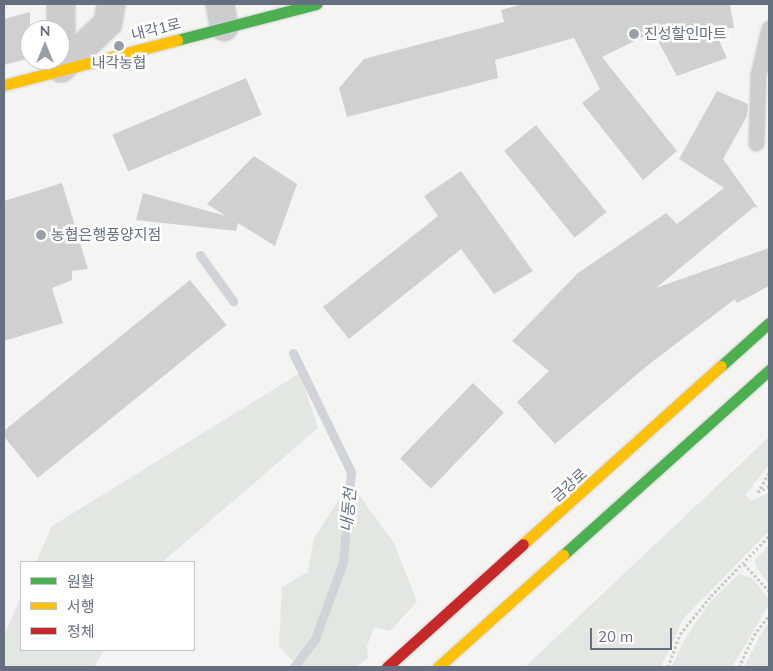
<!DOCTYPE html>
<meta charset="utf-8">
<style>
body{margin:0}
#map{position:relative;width:773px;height:671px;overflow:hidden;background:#f4f4f3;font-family:Mulish,"Noto Sans KR",sans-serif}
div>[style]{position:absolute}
.green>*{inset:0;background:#e3e7e1}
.stream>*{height:9px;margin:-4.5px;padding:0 4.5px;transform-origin:4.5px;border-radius:4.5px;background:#d0d4d8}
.building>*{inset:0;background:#cfd0d0;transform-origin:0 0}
.path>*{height:3px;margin-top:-1.5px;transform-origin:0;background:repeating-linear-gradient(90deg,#cacaca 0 2.5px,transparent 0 5px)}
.roads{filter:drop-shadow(0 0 1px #d1d2d2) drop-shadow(0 0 1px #d1d2d2)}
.lane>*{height:15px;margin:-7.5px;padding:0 7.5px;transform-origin:7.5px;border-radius:7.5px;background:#cccdce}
.street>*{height:28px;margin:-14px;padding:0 14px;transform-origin:14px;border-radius:14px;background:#cccdce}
.fast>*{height:11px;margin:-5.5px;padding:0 5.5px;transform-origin:5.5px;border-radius:5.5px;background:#4caf50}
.slow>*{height:11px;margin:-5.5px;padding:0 5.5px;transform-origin:5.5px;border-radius:5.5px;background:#ffc107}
.jam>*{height:11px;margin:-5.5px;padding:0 5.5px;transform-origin:5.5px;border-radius:5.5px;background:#c62828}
.dots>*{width:14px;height:14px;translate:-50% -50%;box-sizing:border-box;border:2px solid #fff;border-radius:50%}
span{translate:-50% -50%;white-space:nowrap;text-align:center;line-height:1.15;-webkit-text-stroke:5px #fff;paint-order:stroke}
.street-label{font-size:15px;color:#666f80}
.poi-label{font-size:15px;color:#666f80}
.left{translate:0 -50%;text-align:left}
.water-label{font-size:16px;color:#677584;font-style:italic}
.frame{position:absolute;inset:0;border:5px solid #666f80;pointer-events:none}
.legend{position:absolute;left:20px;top:561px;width:175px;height:90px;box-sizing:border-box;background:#fff;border:1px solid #c2c5cc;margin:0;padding:6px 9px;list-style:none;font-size:15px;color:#666f80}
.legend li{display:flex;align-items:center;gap:10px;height:25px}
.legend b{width:25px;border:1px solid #c2c5cc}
.north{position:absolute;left:20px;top:20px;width:50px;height:50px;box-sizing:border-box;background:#fff;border:1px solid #c2c5cc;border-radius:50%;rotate:0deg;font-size:14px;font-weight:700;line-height:20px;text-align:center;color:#666f80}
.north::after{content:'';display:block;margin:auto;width:18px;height:22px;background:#989ea8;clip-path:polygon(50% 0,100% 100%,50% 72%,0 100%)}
.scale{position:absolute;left:590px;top:628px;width:82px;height:22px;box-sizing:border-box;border:2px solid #666f80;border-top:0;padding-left:6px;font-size:15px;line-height:18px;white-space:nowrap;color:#666f80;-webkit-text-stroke:4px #fff;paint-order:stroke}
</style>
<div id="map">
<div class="green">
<div style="clip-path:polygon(300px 373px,318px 428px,162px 562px,36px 562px,52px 526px)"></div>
<div style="clip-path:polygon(769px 437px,769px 465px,745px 495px,751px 501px,769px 493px,769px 531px,683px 619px,661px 667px,525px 667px)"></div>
<div style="clip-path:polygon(350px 483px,394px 543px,417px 602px,390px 631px,374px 627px,367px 646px,368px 658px,356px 667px,298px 667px,279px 646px,282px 587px,308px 572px,314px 538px)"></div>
<div style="clip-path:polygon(769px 545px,769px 585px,755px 565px,755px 560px)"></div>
<div style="clip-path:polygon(739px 574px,752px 578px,768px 598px,768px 606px,732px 667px,671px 667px,685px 639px,709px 603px)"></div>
<div style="clip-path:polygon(21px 596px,21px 650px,104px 650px,94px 667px,4px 667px,4px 636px)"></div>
<div style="clip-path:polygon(769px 622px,769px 667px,744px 667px,763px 630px)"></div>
</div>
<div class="stream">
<div style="left:200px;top:255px;width:57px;rotate:54.3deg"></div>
<div style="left:293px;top:353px;width:132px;rotate:64deg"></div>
<div style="left:351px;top:472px;width:90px;rotate:95.1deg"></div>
<div style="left:343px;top:562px;width:82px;rotate:110deg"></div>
<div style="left:315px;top:639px;width:35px;rotate:127deg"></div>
</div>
<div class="building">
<div style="clip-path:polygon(523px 4px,730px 4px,734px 28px,714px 29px,727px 58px,677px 76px,653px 32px,602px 57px,677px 151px,643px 180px,582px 103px,600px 89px,574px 38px,495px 60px,498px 78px,347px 117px,339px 88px,364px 59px,504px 22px,501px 10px)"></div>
<div style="clip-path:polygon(30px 12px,30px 58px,4px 65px,4px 19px)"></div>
<div style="left:246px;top:78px;width:40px;height:145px;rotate:67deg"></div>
<div style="clip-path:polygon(717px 91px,748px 104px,747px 116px,723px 159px,758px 208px,754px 207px,656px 288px,769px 248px,769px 286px,737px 303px,735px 299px,648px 365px,555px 444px,517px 402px,549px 371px,512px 341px,578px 273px,666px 213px,677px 224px,724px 188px,679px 159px)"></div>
<div style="left:536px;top:125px;width:112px;height:41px;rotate:51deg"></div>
<div style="clip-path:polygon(254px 156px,297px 184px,275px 246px,238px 223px,236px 231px,136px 220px,143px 193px,226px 216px,207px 204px)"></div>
<div style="clip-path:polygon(461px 171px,533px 271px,494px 294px,461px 249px,349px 339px,323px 307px,438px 216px,424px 196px)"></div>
<div style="clip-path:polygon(62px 183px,88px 269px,72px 271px,72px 280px,52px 288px,63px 323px,4px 341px,4px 201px)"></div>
<div style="left:190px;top:280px;width:58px;height:243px;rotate:51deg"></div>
<div style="left:473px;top:383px;width:43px;height:105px;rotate:44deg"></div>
</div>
<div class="path">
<div style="left:769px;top:473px;width:22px;rotate:120deg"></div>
<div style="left:758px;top:492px;width:13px;rotate:-29deg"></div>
<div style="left:744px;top:564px;width:37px;rotate:47deg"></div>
<div style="left:668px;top:667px;width:35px;rotate:-70deg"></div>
<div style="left:680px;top:634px;width:49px;rotate:-50.8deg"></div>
<div style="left:711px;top:596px;width:83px;rotate:-46deg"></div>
<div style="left:739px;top:667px;width:35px;rotate:-65deg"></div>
<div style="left:754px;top:635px;width:25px;rotate:-53deg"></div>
</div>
<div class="roads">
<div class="lane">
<div style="left:756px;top:143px;width:68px;rotate:-88.3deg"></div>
<div style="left:758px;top:75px;width:48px;rotate:-76.8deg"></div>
</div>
<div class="street">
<div style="left:61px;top:4px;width:64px;rotate:90deg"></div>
<div style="left:220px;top:4px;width:23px;rotate:80deg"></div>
<div style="left:61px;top:68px;width:65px;rotate:-43.8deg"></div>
<div style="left:108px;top:23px;width:19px;rotate:-81deg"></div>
</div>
<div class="fast">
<div style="left:177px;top:40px;width:144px;rotate:-14.5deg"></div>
<div style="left:721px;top:366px;width:64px;rotate:-41.9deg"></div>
<div style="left:563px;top:555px;width:277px;rotate:-41.9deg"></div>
</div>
<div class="slow">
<div style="left:4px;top:85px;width:179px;rotate:-14.6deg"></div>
<div style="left:523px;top:544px;width:266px;rotate:-42deg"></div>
<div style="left:438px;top:667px;width:168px;rotate:-41.9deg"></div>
</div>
<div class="jam">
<div style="left:387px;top:667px;width:183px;rotate:-42.1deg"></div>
</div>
</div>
<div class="dots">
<div style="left:634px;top:34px;background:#989ea8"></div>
<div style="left:119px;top:46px;background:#989ea8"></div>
<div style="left:41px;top:235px;background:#989ea8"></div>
</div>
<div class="street-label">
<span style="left:156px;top:29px;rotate:-14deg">내각1로</span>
<span style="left:569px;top:485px;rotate:-42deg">금강로</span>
</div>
<div class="poi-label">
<span class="left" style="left:644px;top:34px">진성할인마트</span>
<span style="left:119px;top:63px">내각농협</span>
<span class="left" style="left:51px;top:235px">농협은행풍양지점</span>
</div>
<div class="water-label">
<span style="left:348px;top:510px;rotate:-85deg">내동천</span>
</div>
<div class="frame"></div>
<ul class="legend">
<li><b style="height:6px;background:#4caf50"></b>원활</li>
<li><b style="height:6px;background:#ffc107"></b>서행</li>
<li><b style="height:6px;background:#c62828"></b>정체</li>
</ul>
<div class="north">N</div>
<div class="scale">20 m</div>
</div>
